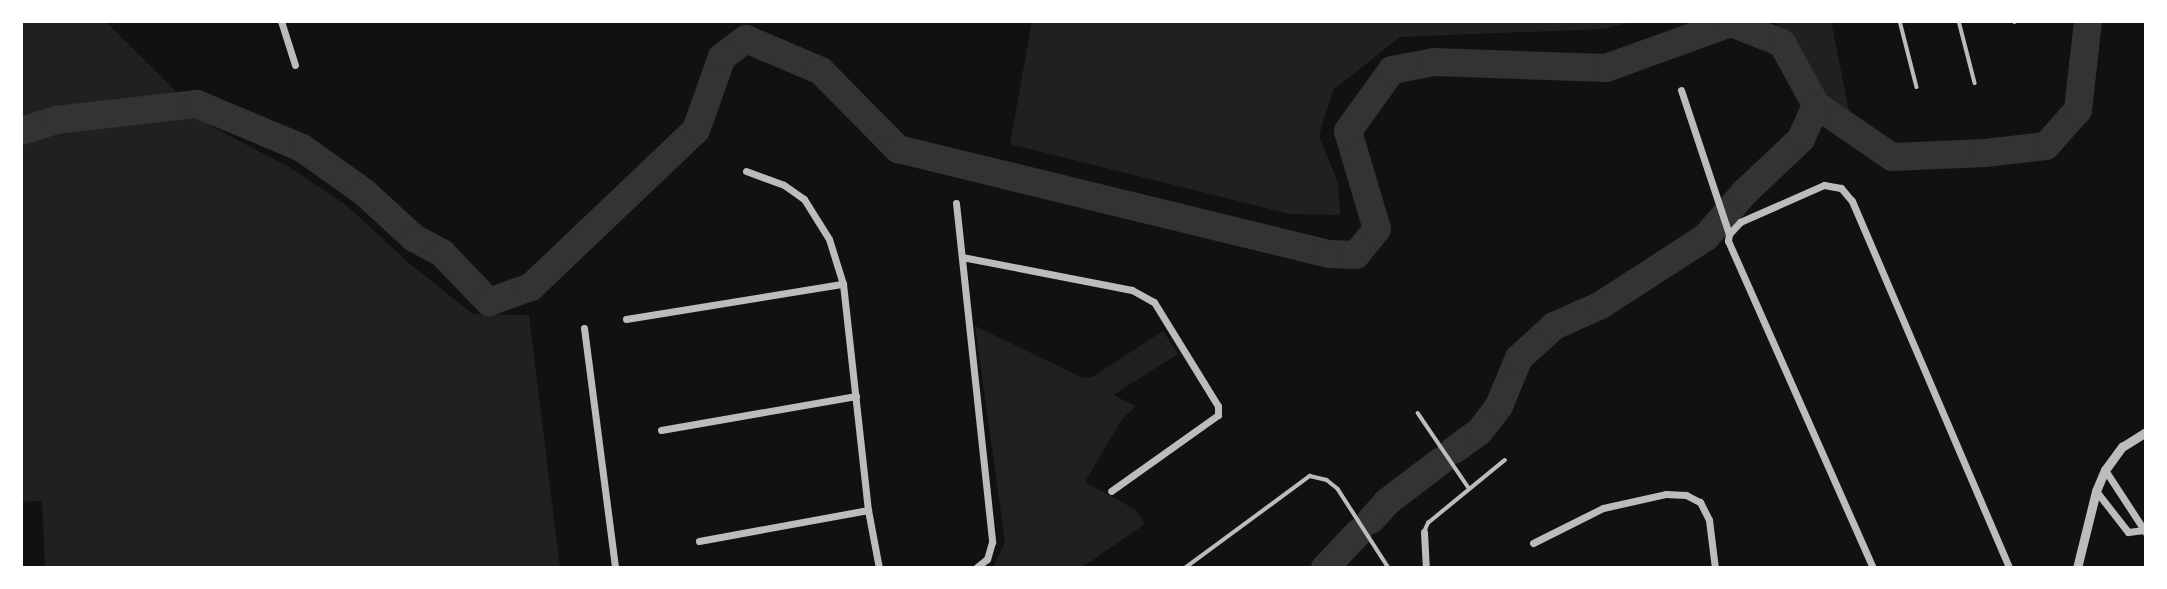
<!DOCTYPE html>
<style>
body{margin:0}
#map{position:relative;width:2167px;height:589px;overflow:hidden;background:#111;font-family:Mulish,sans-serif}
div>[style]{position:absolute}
.green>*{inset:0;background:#202020}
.river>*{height:28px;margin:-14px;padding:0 14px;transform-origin:14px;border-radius:14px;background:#333}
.service>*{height:3.5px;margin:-1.75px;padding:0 1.75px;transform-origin:1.75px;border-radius:1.75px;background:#bcbcbc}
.minor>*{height:7px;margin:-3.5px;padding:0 3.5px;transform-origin:3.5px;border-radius:3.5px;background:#bcbcbc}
.tertiary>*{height:9px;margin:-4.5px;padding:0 4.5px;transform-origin:4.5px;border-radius:4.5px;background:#bcbcbc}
span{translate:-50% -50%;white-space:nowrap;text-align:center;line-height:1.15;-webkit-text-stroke:5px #fff;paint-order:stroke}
.frame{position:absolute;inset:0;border:23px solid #fff;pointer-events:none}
</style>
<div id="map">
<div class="green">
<div style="clip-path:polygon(21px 21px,105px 21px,211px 126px,289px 167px,346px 205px,410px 264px,473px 314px,529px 315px,560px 568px,45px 568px,42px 501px,21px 502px)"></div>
<div style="clip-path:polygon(1032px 21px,1634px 21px,1604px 29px,1400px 37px,1333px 90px,1319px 136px,1338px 183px,1340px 215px,1290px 214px,1010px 144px)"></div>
<div style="clip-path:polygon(1775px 21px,1831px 21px,1850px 116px,1823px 98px)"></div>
<div style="clip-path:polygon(975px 326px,1083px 378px,1092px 377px,1163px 331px,1178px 354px,1113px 395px,1136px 406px,1122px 419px,1085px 482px,1136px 510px,1145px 524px,1081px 568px,993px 568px,1005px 542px)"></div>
</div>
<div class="river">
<div style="left:21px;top:131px;width:37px;rotate:-17deg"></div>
<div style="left:56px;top:120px;width:142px;rotate:-6.5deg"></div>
<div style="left:197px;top:104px;width:114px;rotate:22.7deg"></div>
<div style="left:302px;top:148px;width:77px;rotate:35.5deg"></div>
<div style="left:365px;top:193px;width:67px;rotate:42.6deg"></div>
<div style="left:414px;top:238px;width:32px;rotate:28deg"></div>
<div style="left:442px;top:253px;width:68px;rotate:46.2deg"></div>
<div style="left:489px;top:302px;width:45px;rotate:-19.7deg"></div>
<div style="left:531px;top:287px;width:228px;rotate:-43.6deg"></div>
<div style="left:696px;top:130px;width:77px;rotate:-70.4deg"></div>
<div style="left:722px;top:57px;width:30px;rotate:-37deg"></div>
<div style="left:746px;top:39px;width:82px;rotate:23.1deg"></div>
<div style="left:821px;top:71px;width:110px;rotate:45.4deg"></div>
<div style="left:898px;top:149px;width:444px;rotate:13.7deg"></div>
<div style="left:1329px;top:254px;width:27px;rotate:2deg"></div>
<div style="left:1356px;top:255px;width:33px;rotate:-51deg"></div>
<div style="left:1377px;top:229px;width:102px;rotate:-106.5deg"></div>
<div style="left:1348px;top:131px;width:75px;rotate:-54.2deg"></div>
<div style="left:1392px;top:70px;width:43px;rotate:-10.8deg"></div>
<div style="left:1434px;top:62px;width:172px;rotate:2deg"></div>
<div style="left:1606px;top:68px;width:133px;rotate:-19.8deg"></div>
<div style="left:1731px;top:23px;width:55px;rotate:21.4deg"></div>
<div style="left:1782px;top:43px;width:71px;rotate:61.3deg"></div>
<div style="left:1816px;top:105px;width:92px;rotate:34.4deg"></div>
<div style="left:1892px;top:157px;width:93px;rotate:-2.5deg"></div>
<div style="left:1985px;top:153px;width:61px;rotate:-6.5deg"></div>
<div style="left:2046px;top:146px;width:48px;rotate:-48.4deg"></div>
<div style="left:2078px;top:110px;width:90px;rotate:-83.6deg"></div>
<div style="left:1454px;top:450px;width:31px;rotate:-36deg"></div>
<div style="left:1479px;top:432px;width:33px;rotate:-52deg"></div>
<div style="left:1499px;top:406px;width:52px;rotate:-67.4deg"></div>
<div style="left:1519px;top:358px;width:47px;rotate:-42.4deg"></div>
<div style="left:1554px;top:326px;width:51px;rotate:-24.1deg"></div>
<div style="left:1601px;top:305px;width:125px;rotate:-32.9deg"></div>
<div style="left:1706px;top:237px;width:60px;rotate:-49.1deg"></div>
<div style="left:1745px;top:192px;width:77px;rotate:-43.4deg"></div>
<div style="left:1801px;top:139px;width:37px;rotate:-66deg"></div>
<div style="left:1371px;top:520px;width:24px;rotate:-48deg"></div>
<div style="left:1387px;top:502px;width:68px;rotate:-37.2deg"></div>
<div style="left:1325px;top:568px;width:48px;rotate:-46.7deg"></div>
</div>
<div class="service">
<div style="left:1900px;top:21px;width:68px;rotate:75.6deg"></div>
<div style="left:1959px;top:21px;width:64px;rotate:75.5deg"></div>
<div style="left:2014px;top:21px;width:1px;rotate:45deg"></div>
<div style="left:1418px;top:413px;width:91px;rotate:55.8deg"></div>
<div style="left:1424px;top:532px;width:10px;rotate:-66deg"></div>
<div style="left:1428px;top:523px;width:99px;rotate:-39.3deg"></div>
<div style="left:1185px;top:568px;width:155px;rotate:-36.4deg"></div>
<div style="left:1310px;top:476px;width:17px;rotate:13deg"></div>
<div style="left:1327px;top:480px;width:14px;rotate:39deg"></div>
<div style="left:1338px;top:489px;width:94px;rotate:57.2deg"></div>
</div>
<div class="minor">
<div style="left:281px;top:21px;width:46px;rotate:72.3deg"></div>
<div style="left:1681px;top:90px;width:152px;rotate:71.6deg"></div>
<div style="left:746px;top:171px;width:40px;rotate:20.2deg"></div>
<div style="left:784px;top:185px;width:24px;rotate:35deg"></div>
<div style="left:804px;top:199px;width:47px;rotate:58deg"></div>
<div style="left:829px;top:239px;width:47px;rotate:72.7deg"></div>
<div style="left:843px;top:284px;width:227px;rotate:83.7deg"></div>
<div style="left:868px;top:510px;width:59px;rotate:79.3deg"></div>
<div style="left:956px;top:203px;width:341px;rotate:83.9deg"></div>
<div style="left:992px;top:542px;width:18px;rotate:106deg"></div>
<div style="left:987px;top:559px;width:14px;rotate:141deg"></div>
<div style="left:962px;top:257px;width:173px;rotate:11deg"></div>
<div style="left:1132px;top:290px;width:25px;rotate:29deg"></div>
<div style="left:1154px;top:302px;width:122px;rotate:58.4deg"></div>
<div style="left:1218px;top:406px;width:9px;rotate:90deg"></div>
<div style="left:1218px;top:415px;width:131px;rotate:144.6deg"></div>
<div style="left:626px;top:319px;width:220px;rotate:-9.2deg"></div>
<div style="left:584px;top:328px;width:242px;rotate:82.6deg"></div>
<div style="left:661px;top:430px;width:198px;rotate:-9.9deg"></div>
<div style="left:2105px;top:470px;width:75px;rotate:56.9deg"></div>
<div style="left:2096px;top:491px;width:52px;rotate:52deg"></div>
<div style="left:2128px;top:532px;width:16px;rotate:-7deg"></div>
<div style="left:1424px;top:532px;width:36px;rotate:87deg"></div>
<div style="left:699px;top:541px;width:172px;rotate:-10.4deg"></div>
<div style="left:1533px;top:543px;width:78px;rotate:-26.6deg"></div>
<div style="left:1603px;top:508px;width:65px;rotate:-12.5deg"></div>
<div style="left:1666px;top:494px;width:20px;rotate:3deg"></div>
<div style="left:1686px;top:495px;width:16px;rotate:27deg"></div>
<div style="left:1700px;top:502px;width:20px;rotate:63deg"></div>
<div style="left:1709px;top:520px;width:48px;rotate:82.9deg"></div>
<div style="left:1873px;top:568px;width:358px;rotate:-113.9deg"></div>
<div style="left:1728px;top:241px;width:7px;rotate:-82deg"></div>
<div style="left:1729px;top:234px;width:16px;rotate:-47deg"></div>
<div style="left:1740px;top:222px;width:92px;rotate:-23.8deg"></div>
<div style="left:1824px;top:185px;width:17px;rotate:10deg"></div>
<div style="left:1841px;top:188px;width:17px;rotate:50deg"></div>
<div style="left:1852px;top:201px;width:399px;rotate:66.8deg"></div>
</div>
<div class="tertiary">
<div style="left:2077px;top:568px;width:79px;rotate:-76.1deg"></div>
<div style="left:2096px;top:491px;width:23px;rotate:-67deg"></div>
<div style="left:2105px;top:470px;width:29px;rotate:-54deg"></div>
<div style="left:2122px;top:447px;width:28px;rotate:-32deg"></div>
</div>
<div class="frame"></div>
</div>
